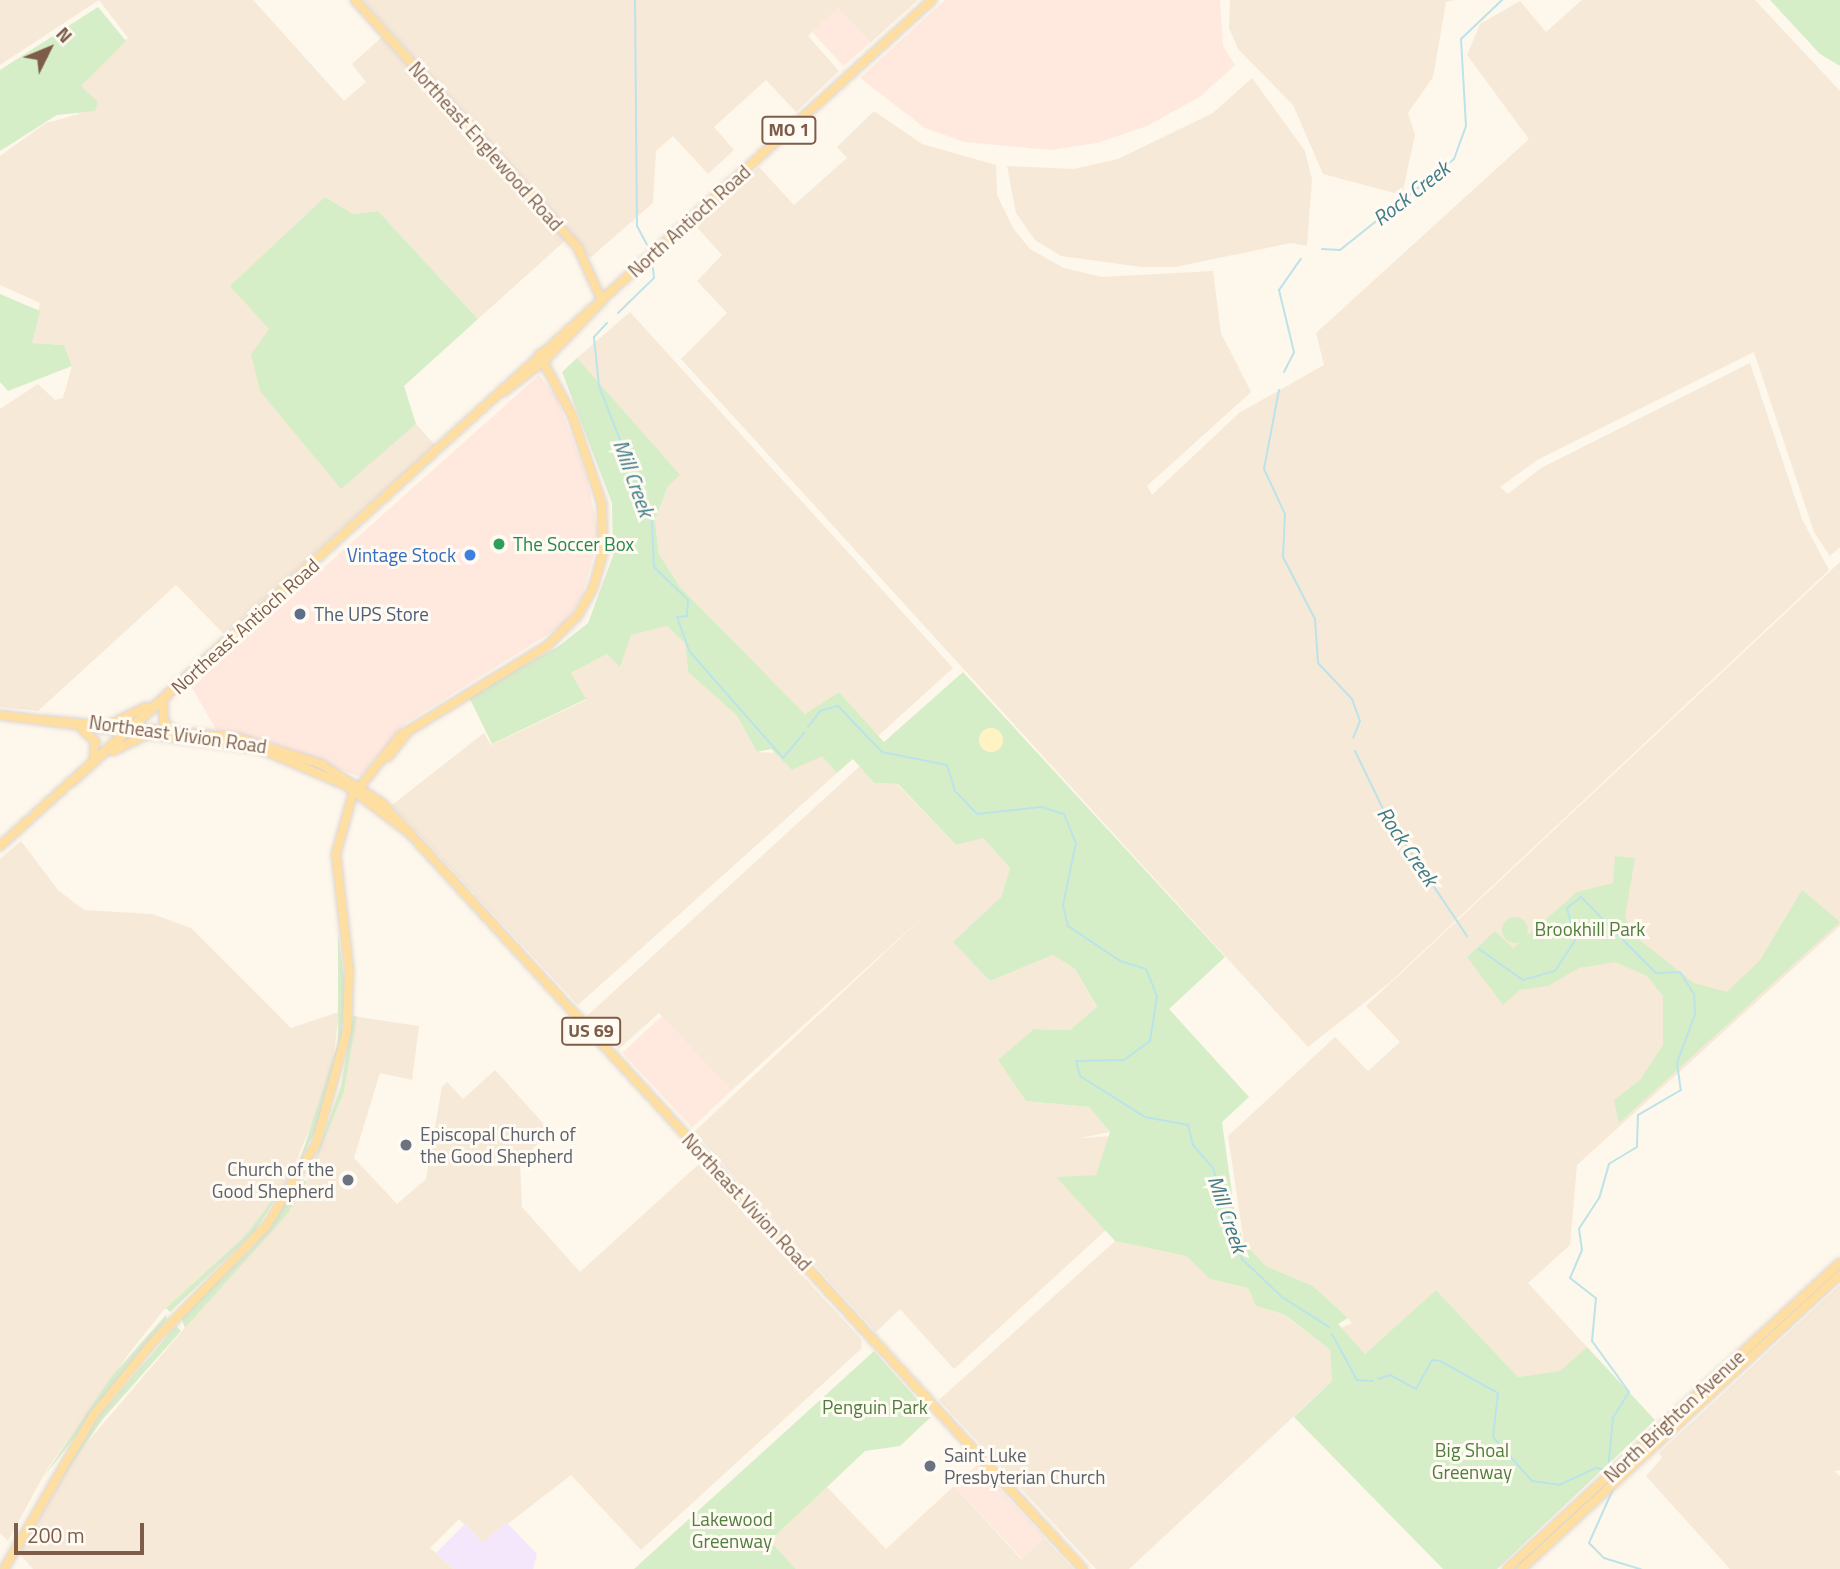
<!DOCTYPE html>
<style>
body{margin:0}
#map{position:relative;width:1840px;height:1569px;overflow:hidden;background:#fef7eb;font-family:"Titillium Web",sans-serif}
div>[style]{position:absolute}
.residential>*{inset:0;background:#f7e9d8}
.commercial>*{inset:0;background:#ffe9de;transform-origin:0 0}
.education>*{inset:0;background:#f4e7fb}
.green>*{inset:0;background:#d6eec7}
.round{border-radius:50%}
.sand>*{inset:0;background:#fff3c4}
.stream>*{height:2px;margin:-1px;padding:0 1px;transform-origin:1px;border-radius:1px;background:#bce3ea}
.roads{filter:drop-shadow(0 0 2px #ddd5d0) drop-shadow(0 0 2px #ddd5d0)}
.major>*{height:8px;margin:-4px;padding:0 4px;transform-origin:4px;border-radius:4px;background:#ffdea1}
.dots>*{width:19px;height:19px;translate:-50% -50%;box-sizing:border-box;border:4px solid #fffbf3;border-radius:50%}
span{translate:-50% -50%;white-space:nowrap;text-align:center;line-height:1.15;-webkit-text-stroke:6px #fffbf3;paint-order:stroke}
.shield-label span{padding:2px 5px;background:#fffbf3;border:2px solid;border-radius:5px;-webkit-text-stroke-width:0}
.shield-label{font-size:18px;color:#7d5d4a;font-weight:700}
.street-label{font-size:19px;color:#7d5d4a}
.leisure-label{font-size:19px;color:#27864d}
.left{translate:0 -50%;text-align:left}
.shop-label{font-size:19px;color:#366cbe}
.right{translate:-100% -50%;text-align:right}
.service-label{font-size:19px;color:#4e5e75}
.park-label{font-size:19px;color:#4f7d3e}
.worship-label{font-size:19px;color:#5b616d}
.water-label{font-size:21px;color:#3f7b8a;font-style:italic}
.north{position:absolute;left:14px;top:14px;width:70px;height:70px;-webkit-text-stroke:5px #fffbf3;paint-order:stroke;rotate:47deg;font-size:19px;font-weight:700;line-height:28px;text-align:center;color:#7d5d4a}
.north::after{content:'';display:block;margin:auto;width:24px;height:32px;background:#7d5d4a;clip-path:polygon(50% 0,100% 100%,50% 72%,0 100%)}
.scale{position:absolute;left:14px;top:1523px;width:130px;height:32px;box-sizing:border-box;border:4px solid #7d5d4a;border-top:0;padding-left:9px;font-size:21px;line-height:24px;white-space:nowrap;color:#7d5d4a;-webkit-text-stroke:5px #fffbf3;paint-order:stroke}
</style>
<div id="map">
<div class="residential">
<div style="clip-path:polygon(0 0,253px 0,344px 101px,366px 82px,352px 64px,382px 37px,567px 239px,478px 319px,378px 211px,353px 214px,325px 197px,269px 329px,341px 488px,416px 424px,435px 445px,224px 634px,176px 585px,38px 711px,0 707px,0 409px,38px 384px,55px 400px,63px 398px,72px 366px,64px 345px,31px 343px,40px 303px,0 285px,0 156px,46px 123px,79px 114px,78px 85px,128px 38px,99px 0,0 65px)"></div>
<div style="clip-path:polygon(363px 0,918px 0,870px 43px,838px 8px,808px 36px,839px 71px,796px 112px,766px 80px,714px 127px,734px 150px,708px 174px,673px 136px,656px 151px,653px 203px,590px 258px)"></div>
<div style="clip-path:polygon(1230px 0,1455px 0,1446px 2px,1433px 77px,1408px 113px,1415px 135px,1402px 195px,1323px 174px,1293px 105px,1238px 49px,1229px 28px)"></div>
<div style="clip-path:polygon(1582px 0,1755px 0,1840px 91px,1840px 547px,1830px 556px,1814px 532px,1754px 352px,1539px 459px,1500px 487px,1508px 494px,1541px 468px,1750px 363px,1802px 519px,1829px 570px,1388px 984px,1308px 1047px,681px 359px,727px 313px,697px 281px,722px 255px,695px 225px,759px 167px,794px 205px,847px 158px,837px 147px,874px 111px,922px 144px,996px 165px,997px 195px,1013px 228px,1030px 249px,1064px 268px,1102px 277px,1213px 271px,1221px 333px,1251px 392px,1147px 486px,1152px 495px,1239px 413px,1324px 365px,1316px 333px,1529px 139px,1467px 55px,1480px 24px,1520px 1px,1546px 32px)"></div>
<div style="clip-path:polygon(1252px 78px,1305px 151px,1312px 179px,1307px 246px,1291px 243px,1175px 267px,1142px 267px,1061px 256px,1035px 240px,1016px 213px,1007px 166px,1074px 169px,1118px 159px,1213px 113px)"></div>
<div style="clip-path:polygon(630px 312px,953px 668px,878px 736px,839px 692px,805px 714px,680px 587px,659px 554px,655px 520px,668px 486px,577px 358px)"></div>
<div style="clip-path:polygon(1840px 562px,1840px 926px,1577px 1165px,1570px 1245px,1528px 1283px,1587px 1347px,1560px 1372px,1518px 1377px,1436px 1290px,1365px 1355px,1341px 1328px,1352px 1323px,1348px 1318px,1313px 1286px,1266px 1266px,1244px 1243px,1228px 1136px,1335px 1037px,1368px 1071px,1400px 1042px,1366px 1006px)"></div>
<div style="clip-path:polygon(667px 626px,685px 643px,688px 672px,737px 716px,757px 752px,822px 755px,837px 773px,578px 1005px,392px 805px,484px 733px,491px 745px,586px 700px,571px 673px,607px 654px,620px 666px,630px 635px)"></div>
<div style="clip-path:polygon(860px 766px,874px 783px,897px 784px,956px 845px,982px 837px,1010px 868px,1001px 897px,954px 942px,990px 981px,1053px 955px,1075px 969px,1097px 1008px,1070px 1030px,1034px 1029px,1026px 1101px,1089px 1107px,1110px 1132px,1080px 1138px,1112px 1136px,1096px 1175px,1057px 1178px,1106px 1230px,954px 1369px,900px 1309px,876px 1332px,694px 1132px,927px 913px,731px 1091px,659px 1013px,619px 1049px,587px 1016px)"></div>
<div style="clip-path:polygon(21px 841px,58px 890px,84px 910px,152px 914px,191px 928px,291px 1028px,339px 1012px,330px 1082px,289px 1177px,245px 1236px,163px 1311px,130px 1352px,46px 1471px,8px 1541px,0 1533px,0 859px)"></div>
<div style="clip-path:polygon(357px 1017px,419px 1026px,412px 1080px,380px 1073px,354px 1158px,397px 1204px,426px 1179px,442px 1087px,447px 1082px,463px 1099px,495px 1070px,551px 1132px,520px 1161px,522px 1207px,580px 1272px,699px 1164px,861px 1339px,862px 1348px,641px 1550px,571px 1475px,483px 1543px,459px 1519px,430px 1548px,454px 1569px,33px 1569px,19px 1553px,73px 1459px,304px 1188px,344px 1092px)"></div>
<div style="clip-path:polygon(1115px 1241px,1186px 1256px,1210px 1279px,1248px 1288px,1256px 1306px,1284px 1315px,1330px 1350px,1332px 1381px,1129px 1569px,1096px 1569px,939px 1400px)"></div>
<div style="clip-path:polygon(1840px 1285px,1840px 1470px,1834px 1471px,1840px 1476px,1840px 1569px,1730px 1569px,1646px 1476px,1662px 1458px,1659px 1453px)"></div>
<div style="clip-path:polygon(954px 1486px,1021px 1559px,1044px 1538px,1073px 1569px,796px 1569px,770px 1541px,827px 1487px,886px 1549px)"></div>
</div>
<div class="commercial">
<div style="clip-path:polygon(945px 0,1220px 0,1223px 46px,1235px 65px,1201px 96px,1147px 126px,1097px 143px,1051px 150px,964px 142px,925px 128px,860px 78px)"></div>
<div style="left:838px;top:8px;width:47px;height:35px;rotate:48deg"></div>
<div style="clip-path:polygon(539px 375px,557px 398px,587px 478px,599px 537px,582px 596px,563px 625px,406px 723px,360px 777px,264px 740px,218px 733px,191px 686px)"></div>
<div style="left:662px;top:1016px;width:102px;height:54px;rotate:47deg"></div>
<div style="left:977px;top:1465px;width:99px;height:31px;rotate:47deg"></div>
</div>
<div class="education">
<div style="clip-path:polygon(506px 1522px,537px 1554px,533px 1569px,454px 1569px,436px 1553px,465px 1524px,483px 1543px)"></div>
</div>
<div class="green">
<div style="clip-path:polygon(1770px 0,1840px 0,1840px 66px,1820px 54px)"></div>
<div style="clip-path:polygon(98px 7px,126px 41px,81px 86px,98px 102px,95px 111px,57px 115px,0 151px,0 70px)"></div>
<div style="clip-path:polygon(325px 197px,353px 214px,378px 211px,478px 319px,404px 386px,416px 424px,341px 489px,260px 391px,251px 354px,269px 329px,230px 286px)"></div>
<div style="clip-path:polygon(0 294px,40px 311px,32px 343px,64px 345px,72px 366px,8px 391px,0 382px)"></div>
<div style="clip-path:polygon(577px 358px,680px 475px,668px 486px,655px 520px,659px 554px,680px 587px,805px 714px,839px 692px,884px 742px,963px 672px,1225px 957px,1169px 1009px,1249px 1097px,1222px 1122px,1235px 1215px,1244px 1243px,1266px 1266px,1313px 1286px,1348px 1318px,1338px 1324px,1365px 1354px,1436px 1290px,1518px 1377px,1560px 1371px,1587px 1347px,1655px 1420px,1497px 1569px,1443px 1569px,1294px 1417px,1332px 1381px,1330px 1350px,1285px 1315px,1256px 1306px,1248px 1288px,1210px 1279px,1186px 1256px,1115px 1241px,1056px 1177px,1096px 1175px,1110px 1132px,1089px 1107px,1026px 1101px,998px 1060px,1034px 1029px,1070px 1030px,1097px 1007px,1075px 969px,1053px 955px,990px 981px,953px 942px,1001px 897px,1010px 868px,983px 838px,956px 845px,898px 784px,874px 783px,853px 759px,837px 773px,822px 756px,792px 770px,771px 749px,757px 752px,737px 716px,688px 672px,685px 643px,667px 626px,631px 635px,620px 667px,607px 654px,571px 673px,586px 699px,492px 744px,468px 695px,559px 646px,588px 623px,613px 556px,612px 503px,562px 372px)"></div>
<div style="clip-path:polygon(1615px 856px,1635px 858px,1625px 917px,1636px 937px,1694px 983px,1727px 992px,1760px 960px,1802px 890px,1840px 922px,1619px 1123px,1614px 1100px,1640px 1080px,1663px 1045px,1663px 996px,1647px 976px,1615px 962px,1579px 968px,1548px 986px,1520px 990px,1503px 1005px,1467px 957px,1495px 931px,1513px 948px,1577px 892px,1613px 883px)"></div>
<div class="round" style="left:1502px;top:917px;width:26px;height:26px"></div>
<div style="clip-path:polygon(338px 934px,345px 983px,341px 1045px,320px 1120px,297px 1169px,338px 1043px)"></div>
<div style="clip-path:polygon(353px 1016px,388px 1022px,357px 1017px,344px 1092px,309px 1177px,341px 1086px)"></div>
<div style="clip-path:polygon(293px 1172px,255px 1231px,170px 1312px,166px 1308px,245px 1236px)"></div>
<div style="clip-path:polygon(302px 1180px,307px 1181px,288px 1213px,185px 1328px,181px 1317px,255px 1245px)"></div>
<div style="clip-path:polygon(166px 1315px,167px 1319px,42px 1479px,111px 1377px)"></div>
<div style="clip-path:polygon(176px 1326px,181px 1331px,102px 1420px,55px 1488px,98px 1417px)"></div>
<div style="clip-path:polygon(874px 1351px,932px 1416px,900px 1446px,865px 1451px,770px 1541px,796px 1569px,634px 1569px)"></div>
</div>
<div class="sand">
<div class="round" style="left:979px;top:728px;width:24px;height:24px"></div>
</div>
<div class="stream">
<div style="left:635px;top:0;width:226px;rotate:89.5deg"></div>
<div style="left:637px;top:226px;width:21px;rotate:62deg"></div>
<div style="left:1322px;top:249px;width:18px;rotate:3deg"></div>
<div style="left:1340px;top:250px;width:146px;rotate:-38.6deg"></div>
<div style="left:1454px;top:159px;width:35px;rotate:-70deg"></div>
<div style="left:1466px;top:126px;width:87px;rotate:-93.3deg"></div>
<div style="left:1461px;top:39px;width:57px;rotate:-43.6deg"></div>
<div style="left:618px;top:313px;width:50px;rotate:-44.2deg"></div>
<div style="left:654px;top:278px;width:10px;rotate:-96deg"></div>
<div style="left:607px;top:323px;width:19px;rotate:133deg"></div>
<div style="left:594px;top:337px;width:49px;rotate:84.2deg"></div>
<div style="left:599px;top:386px;width:146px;rotate:68.7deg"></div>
<div style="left:652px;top:522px;width:45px;rotate:87.5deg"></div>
<div style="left:654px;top:567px;width:47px;rotate:44.1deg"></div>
<div style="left:688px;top:600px;width:16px;rotate:94deg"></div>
<div style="left:687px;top:616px;width:10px;rotate:174deg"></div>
<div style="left:677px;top:617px;width:37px;rotate:70deg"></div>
<div style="left:690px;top:652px;width:141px;rotate:48.7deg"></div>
<div style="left:783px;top:758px;width:33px;rotate:-50deg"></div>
<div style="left:1284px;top:372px;width:22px;rotate:-63deg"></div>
<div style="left:1294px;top:352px;width:64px;rotate:-103.6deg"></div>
<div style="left:1279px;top:290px;width:38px;rotate:-55deg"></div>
<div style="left:1279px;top:390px;width:80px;rotate:100.8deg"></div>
<div style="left:1264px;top:469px;width:50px;rotate:65deg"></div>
<div style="left:1285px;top:514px;width:43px;rotate:92.7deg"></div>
<div style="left:1283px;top:557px;width:70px;rotate:62.7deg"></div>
<div style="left:1315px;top:619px;width:44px;rotate:86.1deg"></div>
<div style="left:1318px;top:663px;width:50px;rotate:46.6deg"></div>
<div style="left:1352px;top:699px;width:23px;rotate:70deg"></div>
<div style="left:1360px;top:721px;width:18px;rotate:112deg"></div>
<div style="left:808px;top:727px;width:20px;rotate:-53deg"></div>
<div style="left:820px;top:711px;width:19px;rotate:-16deg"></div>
<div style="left:838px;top:706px;width:64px;rotate:46.3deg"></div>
<div style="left:882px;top:752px;width:66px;rotate:11.3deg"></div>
<div style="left:947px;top:765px;width:27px;rotate:73deg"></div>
<div style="left:955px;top:791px;width:32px;rotate:46deg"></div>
<div style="left:977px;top:814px;width:64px;rotate:-6.2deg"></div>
<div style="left:1041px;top:807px;width:24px;rotate:17deg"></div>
<div style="left:1064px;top:814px;width:31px;rotate:68deg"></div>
<div style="left:1076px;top:843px;width:63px;rotate:101.8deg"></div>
<div style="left:1063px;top:905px;width:22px;rotate:77deg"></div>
<div style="left:1068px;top:926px;width:63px;rotate:33.9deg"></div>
<div style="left:1120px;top:961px;width:27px;rotate:17deg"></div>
<div style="left:1146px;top:969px;width:29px;rotate:68deg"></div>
<div style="left:1157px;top:996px;width:46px;rotate:98.8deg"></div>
<div style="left:1150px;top:1041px;width:32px;rotate:144deg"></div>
<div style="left:1124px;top:1060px;width:48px;rotate:178.8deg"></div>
<div style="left:1076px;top:1061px;width:16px;rotate:75deg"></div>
<div style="left:1080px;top:1076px;width:77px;rotate:32.2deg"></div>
<div style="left:1145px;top:1117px;width:44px;rotate:10.5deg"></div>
<div style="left:1188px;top:1125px;width:21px;rotate:76deg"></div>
<div style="left:1193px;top:1145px;width:30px;rotate:49deg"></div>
<div style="left:1213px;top:1168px;width:96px;rotate:72.3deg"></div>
<div style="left:1242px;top:1259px;width:55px;rotate:43.5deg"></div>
<div style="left:1282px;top:1297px;width:56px;rotate:32.6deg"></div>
<div style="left:1355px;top:751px;width:71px;rotate:64.2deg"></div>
<div style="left:1386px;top:815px;width:146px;rotate:56.2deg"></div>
<div style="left:1479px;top:949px;width:54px;rotate:35.2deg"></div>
<div style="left:1523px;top:980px;width:33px;rotate:-16deg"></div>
<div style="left:1555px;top:971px;width:37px;rotate:-57deg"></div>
<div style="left:1575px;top:940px;width:33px;rotate:-104deg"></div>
<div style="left:1567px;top:908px;width:18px;rotate:-38deg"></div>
<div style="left:1581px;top:897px;width:107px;rotate:45.4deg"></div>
<div style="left:1656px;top:973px;width:24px;rotate:-2deg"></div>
<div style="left:1680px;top:972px;width:26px;rotate:58deg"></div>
<div style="left:1694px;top:994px;width:20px;rotate:87deg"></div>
<div style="left:1695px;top:1014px;width:52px;rotate:110.2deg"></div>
<div style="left:1677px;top:1063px;width:27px;rotate:82deg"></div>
<div style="left:1681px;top:1090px;width:50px;rotate:149.8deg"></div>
<div style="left:1638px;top:1115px;width:32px;rotate:92deg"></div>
<div style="left:1637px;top:1147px;width:33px;rotate:149deg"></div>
<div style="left:1609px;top:1164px;width:35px;rotate:106deg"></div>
<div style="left:1599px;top:1198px;width:37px;rotate:123deg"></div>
<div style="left:1579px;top:1229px;width:21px;rotate:82deg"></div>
<div style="left:1582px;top:1250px;width:30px;rotate:113deg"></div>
<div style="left:1570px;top:1278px;width:33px;rotate:38deg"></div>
<div style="left:1596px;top:1298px;width:43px;rotate:95.3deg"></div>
<div style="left:1592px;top:1341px;width:63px;rotate:54deg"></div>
<div style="left:1629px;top:1392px;width:31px;rotate:122deg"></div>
<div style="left:1613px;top:1418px;width:52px;rotate:95.5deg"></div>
<div style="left:1332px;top:1334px;width:52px;rotate:61.5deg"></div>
<div style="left:1357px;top:1380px;width:16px;rotate:4deg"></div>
<div style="left:1378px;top:1379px;width:13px;rotate:-18deg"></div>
<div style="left:1390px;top:1375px;width:30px;rotate:28deg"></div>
<div style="left:1416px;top:1389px;width:33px;rotate:-61deg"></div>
<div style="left:1432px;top:1360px;width:8px;rotate:7deg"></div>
<div style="left:1440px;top:1361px;width:66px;rotate:28.9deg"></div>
<div style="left:1498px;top:1393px;width:44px;rotate:96.5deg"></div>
<div style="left:1493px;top:1437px;width:59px;rotate:48.4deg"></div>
<div style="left:1532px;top:1481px;width:27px;rotate:8deg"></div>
<div style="left:1559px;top:1485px;width:41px;rotate:-24.7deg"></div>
<div style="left:1596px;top:1468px;width:11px;rotate:10deg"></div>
<div style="left:1614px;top:1487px;width:61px;rotate:114.1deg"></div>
<div style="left:1589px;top:1543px;width:21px;rotate:45deg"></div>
<div style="left:1604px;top:1558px;width:39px;rotate:17deg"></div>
</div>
<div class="roads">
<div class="major">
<div style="left:355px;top:0;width:334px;rotate:48deg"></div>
<div style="left:578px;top:248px;width:58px;rotate:65.6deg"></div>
<div style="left:503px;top:392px;width:51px;rotate:-37.1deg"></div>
<div style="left:544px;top:361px;width:83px;rotate:-46deg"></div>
<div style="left:163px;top:704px;width:18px;rotate:87deg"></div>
<div style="left:164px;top:722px;width:13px;rotate:45deg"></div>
<div style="left:0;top:715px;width:263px;rotate:7.4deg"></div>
<div style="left:261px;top:749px;width:94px;rotate:23.3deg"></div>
<div style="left:347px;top:786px;width:80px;rotate:36.9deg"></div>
<div style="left:43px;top:720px;width:197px;rotate:5.2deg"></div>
<div style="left:239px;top:738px;width:86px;rotate:17.6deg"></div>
<div style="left:321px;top:764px;width:72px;rotate:32.6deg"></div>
<div style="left:382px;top:803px;width:1038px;rotate:47.54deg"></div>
<div style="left:111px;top:724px;width:39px;rotate:-26deg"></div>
<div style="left:82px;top:729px;width:18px;rotate:43deg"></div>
<div style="left:95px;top:741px;width:14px;rotate:94deg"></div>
<div style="left:113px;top:751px;width:37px;rotate:-26deg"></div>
<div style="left:388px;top:757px;width:33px;rotate:-52deg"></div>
<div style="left:73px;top:781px;width:128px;rotate:-42.2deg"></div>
<div style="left:0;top:846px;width:1259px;rotate:-42.23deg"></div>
<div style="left:4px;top:1569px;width:177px;rotate:-59.8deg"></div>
<div style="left:93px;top:1416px;width:95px;rotate:-51deg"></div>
<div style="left:153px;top:1342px;width:163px;rotate:-45.7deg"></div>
<div style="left:267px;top:1225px;width:95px;rotate:-58.8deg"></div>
<div style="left:316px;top:1144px;width:117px;rotate:-74.7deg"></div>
<div style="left:347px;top:1031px;width:61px;rotate:-88.1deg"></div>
<div style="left:349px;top:970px;width:117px;rotate:-96.4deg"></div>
<div style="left:336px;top:854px;width:59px;rotate:-74.3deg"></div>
<div style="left:352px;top:797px;width:78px;rotate:-51.8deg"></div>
<div style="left:400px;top:736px;width:172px;rotate:-31.5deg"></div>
<div style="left:547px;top:646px;width:44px;rotate:-45deg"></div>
<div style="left:578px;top:615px;width:31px;rotate:-61deg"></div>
<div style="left:593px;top:588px;width:37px;rotate:-74deg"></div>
<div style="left:603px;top:552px;width:48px;rotate:-91.2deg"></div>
<div style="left:602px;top:504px;width:94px;rotate:-108.6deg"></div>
<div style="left:572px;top:415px;width:69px;rotate:-118.4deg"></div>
<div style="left:1507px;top:1569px;width:452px;rotate:-42.6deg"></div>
<div style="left:1521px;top:1569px;width:434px;rotate:-42.7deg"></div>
</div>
</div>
<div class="dots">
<div style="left:499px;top:544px;background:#2e9e5b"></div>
<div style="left:470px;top:555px;background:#3f7fe0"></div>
<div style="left:300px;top:614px;background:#5c6f8a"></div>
<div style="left:406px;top:1145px;background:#6b7280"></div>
<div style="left:348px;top:1180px;background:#6b7280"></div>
<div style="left:930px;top:1466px;background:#6b7280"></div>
</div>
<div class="shield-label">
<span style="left:789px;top:130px">MO 1</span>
<span style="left:591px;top:1031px">US 69</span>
</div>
<div class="street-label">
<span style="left:486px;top:146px;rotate:48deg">Northeast Englewood Road</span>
<span style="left:689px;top:221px;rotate:-42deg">North Antioch Road</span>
<span style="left:245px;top:626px;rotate:-42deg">Northeast Antioch Road</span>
<span style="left:178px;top:734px;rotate:8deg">Northeast Vivion Road</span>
<span style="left:747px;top:1202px;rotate:47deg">Northeast Vivion Road</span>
<span style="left:1674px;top:1416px;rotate:-43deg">North Brighton Avenue</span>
</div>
<div class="leisure-label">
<span class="left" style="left:513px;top:544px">The Soccer Box</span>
</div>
<div class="shop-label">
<span class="right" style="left:456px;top:555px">Vintage Stock</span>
</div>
<div class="service-label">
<span class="left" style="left:314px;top:614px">The UPS Store</span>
</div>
<div class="park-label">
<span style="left:1590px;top:929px">Brookhill Park</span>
<span style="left:875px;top:1407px">Penguin Park</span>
<span style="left:1472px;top:1461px">Big Shoal<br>Greenway</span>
<span style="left:732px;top:1530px">Lakewood<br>Greenway</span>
</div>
<div class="worship-label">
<span class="left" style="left:420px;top:1145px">Episcopal Church of<br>the Good Shepherd</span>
<span class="right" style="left:334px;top:1180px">Church of the<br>Good Shepherd</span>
<span class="left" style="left:944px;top:1466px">Saint Luke<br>Presbyterian Church</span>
</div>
<div class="water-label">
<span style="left:1411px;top:193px;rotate:-38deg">Rock Creek</span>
<span style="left:634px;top:478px;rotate:70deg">Mill Creek</span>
<span style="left:1408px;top:846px;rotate:56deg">Rock Creek</span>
<span style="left:1228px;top:1214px;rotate:71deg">Mill Creek</span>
</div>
<div class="north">N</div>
<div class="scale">200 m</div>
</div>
